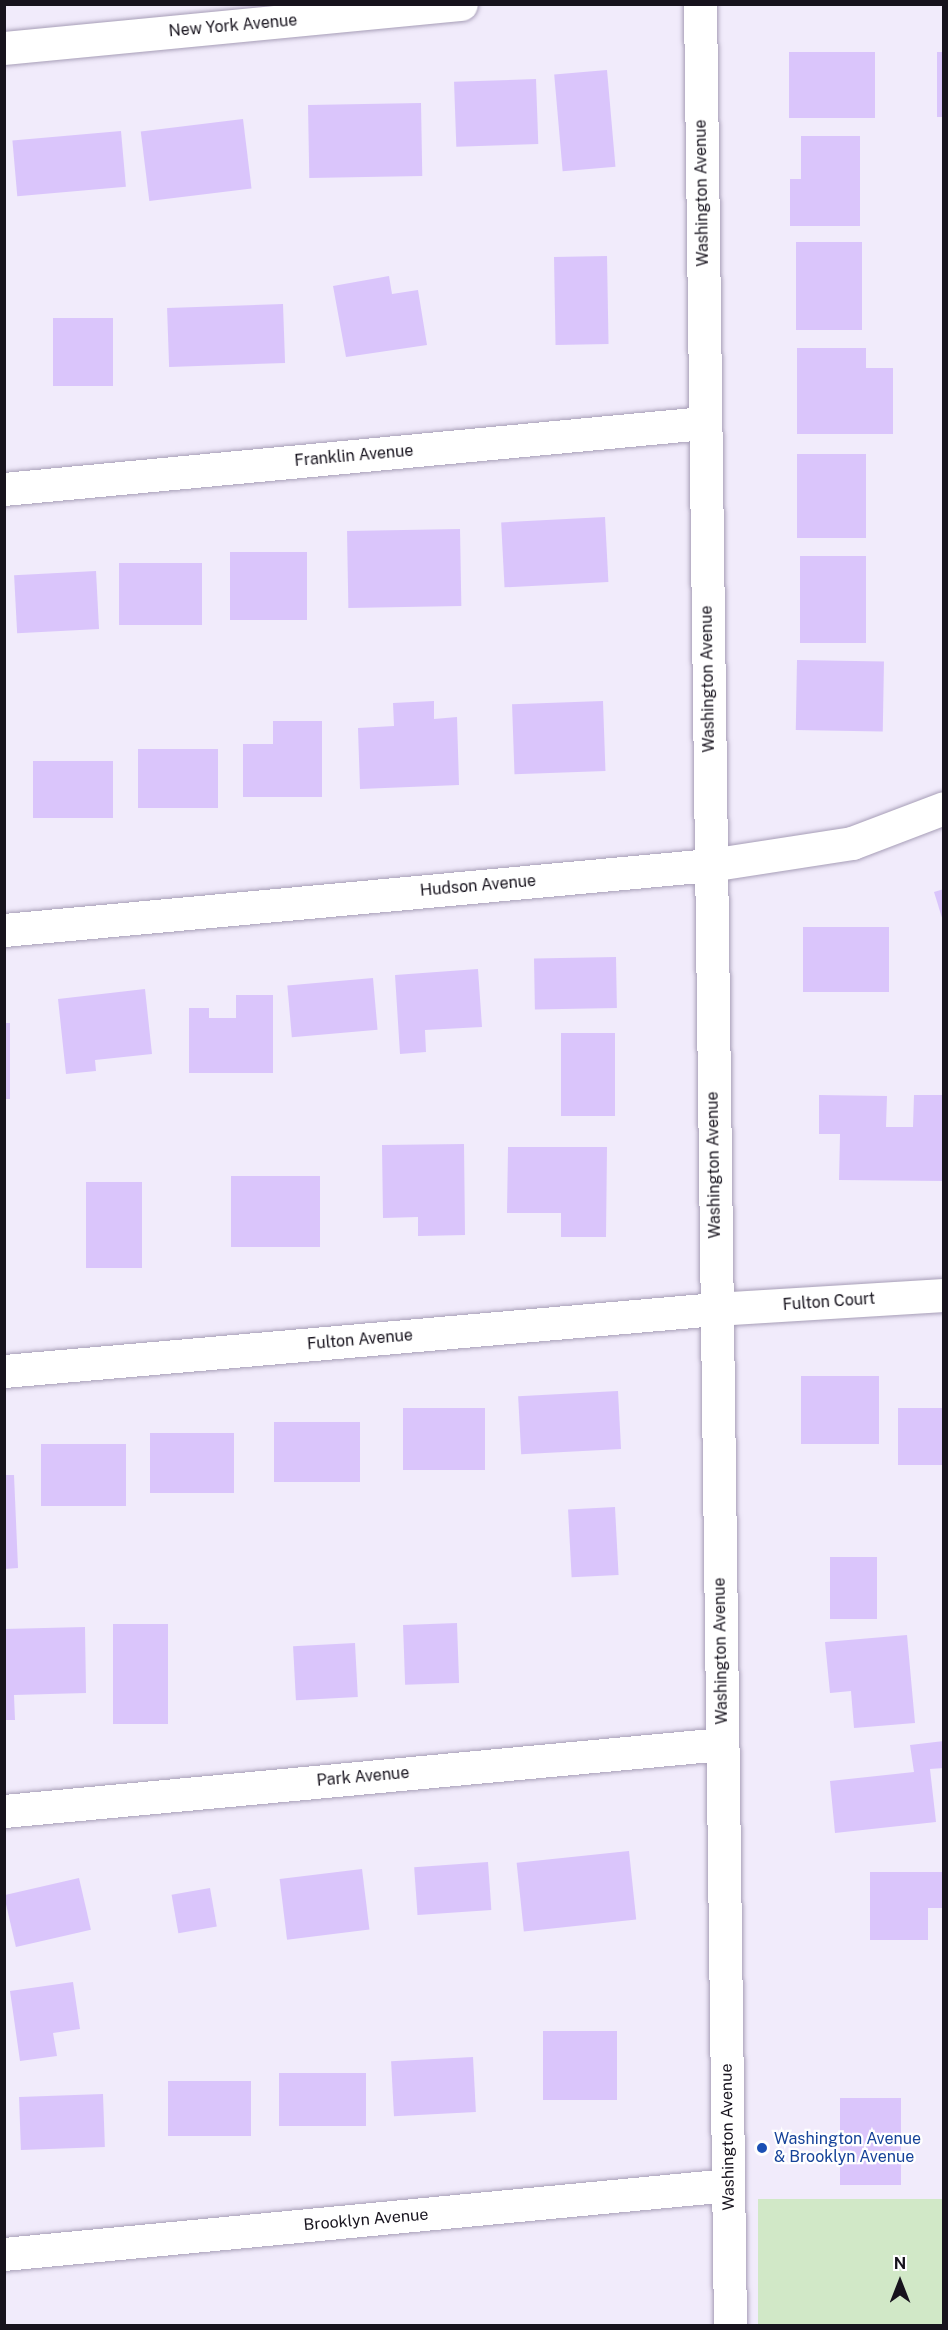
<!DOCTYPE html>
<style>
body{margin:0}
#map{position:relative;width:948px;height:2330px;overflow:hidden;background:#f1ebfb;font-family:"Public Sans",sans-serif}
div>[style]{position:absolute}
.green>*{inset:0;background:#d1e8c7;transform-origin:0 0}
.building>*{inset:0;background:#dac5fb;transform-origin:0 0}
.roads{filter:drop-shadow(0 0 2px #a79eb7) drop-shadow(0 0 2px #a79eb7)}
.minor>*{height:33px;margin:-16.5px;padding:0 16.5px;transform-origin:16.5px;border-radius:16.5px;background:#fff}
.dots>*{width:16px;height:16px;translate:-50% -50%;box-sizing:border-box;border:3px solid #fff;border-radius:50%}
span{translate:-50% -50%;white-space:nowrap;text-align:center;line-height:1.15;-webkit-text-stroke:4.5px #fff;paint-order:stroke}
.street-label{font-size:16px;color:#17131d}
.transit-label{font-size:16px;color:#164399}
.left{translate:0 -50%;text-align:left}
.frame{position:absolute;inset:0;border:6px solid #17131d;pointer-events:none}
.north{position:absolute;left:870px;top:2252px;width:60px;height:60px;-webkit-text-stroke:4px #fff;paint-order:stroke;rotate:0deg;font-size:16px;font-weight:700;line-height:24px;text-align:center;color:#17131d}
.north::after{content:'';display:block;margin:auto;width:21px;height:27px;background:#17131d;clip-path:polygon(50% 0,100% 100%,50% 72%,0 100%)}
</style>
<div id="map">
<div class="green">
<div style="left:943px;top:2199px;width:126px;height:185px;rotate:90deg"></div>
</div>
<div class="building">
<div style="left:789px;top:52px;width:86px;height:66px"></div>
<div style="left:937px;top:52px;width:7px;height:65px"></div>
<div style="left:607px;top:70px;width:97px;height:53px;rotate:85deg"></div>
<div style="left:536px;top:79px;width:65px;height:82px;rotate:88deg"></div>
<div style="left:421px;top:103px;width:73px;height:113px;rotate:89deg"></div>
<div style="left:243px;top:119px;width:70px;height:103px;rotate:83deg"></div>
<div style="left:121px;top:131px;width:56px;height:109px;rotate:85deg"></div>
<div style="clip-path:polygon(801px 136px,860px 136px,860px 226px,790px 226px,790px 179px,801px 179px)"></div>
<div style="left:796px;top:242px;width:66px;height:88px"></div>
<div style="left:607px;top:256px;width:88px;height:53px;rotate:89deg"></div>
<div style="clip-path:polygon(389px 276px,392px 294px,418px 290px,427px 345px,346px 357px,333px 286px)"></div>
<div style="left:283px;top:304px;width:59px;height:116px;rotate:88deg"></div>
<div style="left:53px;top:318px;width:60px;height:68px"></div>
<div style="clip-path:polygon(797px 348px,866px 348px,866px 368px,893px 368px,893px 434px,797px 434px)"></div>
<div style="left:797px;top:454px;width:69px;height:84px"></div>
<div style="left:605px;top:517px;width:65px;height:104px;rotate:87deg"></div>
<div style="left:460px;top:529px;width:77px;height:113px;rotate:89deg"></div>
<div style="left:230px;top:552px;width:77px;height:68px"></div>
<div style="left:800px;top:556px;width:66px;height:87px"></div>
<div style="left:119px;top:563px;width:83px;height:62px"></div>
<div style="left:96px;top:571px;width:58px;height:82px;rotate:87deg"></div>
<div style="left:797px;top:660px;width:87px;height:70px;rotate:1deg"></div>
<div style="clip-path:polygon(434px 701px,434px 719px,457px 717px,459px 785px,360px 789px,358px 728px,394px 726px,393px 703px)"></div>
<div style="left:603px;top:701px;width:70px;height:91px;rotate:88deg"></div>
<div style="clip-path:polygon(273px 721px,322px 721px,322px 797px,243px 797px,243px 744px,273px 744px)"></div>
<div style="left:138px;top:749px;width:80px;height:59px"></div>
<div style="left:33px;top:761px;width:80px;height:57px"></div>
<div style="clip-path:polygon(944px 889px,944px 921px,943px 921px,934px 892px)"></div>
<div style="left:803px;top:927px;width:86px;height:65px"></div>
<div style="left:616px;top:957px;width:51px;height:82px;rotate:89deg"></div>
<div style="clip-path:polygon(478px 969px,482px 1027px,425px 1030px,426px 1052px,400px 1054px,395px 975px)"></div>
<div style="left:373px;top:978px;width:52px;height:86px;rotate:85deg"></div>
<div style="clip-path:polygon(145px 989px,152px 1054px,95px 1060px,96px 1071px,66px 1074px,58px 999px)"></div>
<div style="clip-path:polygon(236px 995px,273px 995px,273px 1073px,189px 1073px,189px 1008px,209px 1008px,209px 1018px,236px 1018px)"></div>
<div style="left:4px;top:1023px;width:6px;height:76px"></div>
<div style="left:561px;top:1033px;width:54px;height:83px"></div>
<div style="clip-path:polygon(819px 1095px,887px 1096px,886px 1127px,913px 1127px,914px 1095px,944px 1095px,943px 1181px,839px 1180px,840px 1134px,819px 1134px)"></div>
<div style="clip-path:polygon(464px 1144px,465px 1235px,418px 1236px,418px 1217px,383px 1218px,382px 1145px)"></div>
<div style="clip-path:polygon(508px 1147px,607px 1147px,606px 1237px,561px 1237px,561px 1213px,507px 1213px)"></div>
<div style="left:231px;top:1176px;width:89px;height:71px"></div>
<div style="left:86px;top:1182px;width:56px;height:86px"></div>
<div style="left:801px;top:1376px;width:78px;height:68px"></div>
<div style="left:618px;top:1391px;width:58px;height:100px;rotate:87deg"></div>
<div style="left:403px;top:1408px;width:82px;height:62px"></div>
<div style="left:898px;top:1408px;width:46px;height:57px"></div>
<div style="left:274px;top:1422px;width:86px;height:60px"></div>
<div style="left:150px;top:1433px;width:84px;height:60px"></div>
<div style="left:41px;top:1444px;width:85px;height:62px"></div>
<div style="clip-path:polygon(4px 1475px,14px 1475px,18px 1568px,4px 1569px)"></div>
<div style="left:615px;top:1507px;width:68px;height:47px;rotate:87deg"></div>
<div style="left:830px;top:1557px;width:47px;height:62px"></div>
<div style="left:457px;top:1623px;width:60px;height:54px;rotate:88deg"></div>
<div style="left:113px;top:1624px;width:55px;height:100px"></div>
<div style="clip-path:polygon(85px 1627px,86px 1693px,14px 1695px,15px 1720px,4px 1720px,4px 1629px)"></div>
<div style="clip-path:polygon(907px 1635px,915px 1723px,854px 1728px,851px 1691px,830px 1693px,825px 1642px)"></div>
<div style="left:355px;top:1643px;width:54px;height:62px;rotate:87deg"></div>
<div style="clip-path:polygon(944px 1741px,944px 1768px,930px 1769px,936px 1822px,835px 1833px,830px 1781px,914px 1772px,910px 1745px)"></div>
<div style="left:629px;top:1851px;width:69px;height:113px;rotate:84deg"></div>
<div style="left:488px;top:1862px;width:48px;height:74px;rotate:86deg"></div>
<div style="left:362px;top:1869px;width:61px;height:83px;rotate:83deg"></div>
<div style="clip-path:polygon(870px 1872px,943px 1872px,943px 1908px,928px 1908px,928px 1940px,870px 1940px)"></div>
<div style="left:79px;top:1878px;width:53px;height:77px;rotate:77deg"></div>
<div style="left:210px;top:1888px;width:39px;height:39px;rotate:80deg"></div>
<div style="clip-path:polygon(73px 1982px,80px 2029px,53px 2033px,57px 2056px,20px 2061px,10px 1991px)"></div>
<div style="left:543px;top:2031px;width:74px;height:69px"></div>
<div style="left:473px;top:2057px;width:55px;height:82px;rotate:87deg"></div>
<div style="left:279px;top:2073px;width:87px;height:53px"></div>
<div style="left:168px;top:2081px;width:83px;height:55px"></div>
<div style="left:103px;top:2094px;width:53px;height:84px;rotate:88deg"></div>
<div style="left:840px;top:2098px;width:61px;height:87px"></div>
</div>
<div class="roads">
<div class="minor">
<div style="left:700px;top:4px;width:2322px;rotate:89.26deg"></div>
<div style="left:4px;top:48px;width:459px;rotate:-5.5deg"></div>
<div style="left:4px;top:489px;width:703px;rotate:-5.39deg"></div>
<div style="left:4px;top:930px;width:709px;rotate:-5.26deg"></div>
<div style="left:710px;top:865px;width:144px;rotate:-8.8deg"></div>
<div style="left:852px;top:843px;width:98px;rotate:-20.8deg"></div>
<div style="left:4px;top:1371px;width:714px;rotate:-4.98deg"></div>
<div style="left:715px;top:1309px;width:229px;rotate:-3.5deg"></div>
<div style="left:4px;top:1811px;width:721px;rotate:-5.33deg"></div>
<div style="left:4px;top:2254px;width:727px;rotate:-5.44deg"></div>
</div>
</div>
<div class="dots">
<div style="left:762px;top:2148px;background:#1a4fb4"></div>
</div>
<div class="street-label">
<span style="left:233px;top:26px;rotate:-5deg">New York Avenue</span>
<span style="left:702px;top:193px;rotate:-91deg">Washington Avenue</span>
<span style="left:354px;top:456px;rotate:-5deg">Franklin Avenue</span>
<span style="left:708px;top:679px;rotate:-91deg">Washington Avenue</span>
<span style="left:478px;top:886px;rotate:-5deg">Hudson Avenue</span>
<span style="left:714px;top:1165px;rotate:-91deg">Washington Avenue</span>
<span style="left:829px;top:1302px;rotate:-4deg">Fulton Court</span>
<span style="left:360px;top:1340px;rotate:-5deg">Fulton Avenue</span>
<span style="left:721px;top:1651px;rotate:-91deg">Washington Avenue</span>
<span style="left:363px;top:1777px;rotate:-5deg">Park Avenue</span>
<span style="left:728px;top:2137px;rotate:-91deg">Washington Avenue</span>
<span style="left:366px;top:2220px;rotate:-5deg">Brooklyn Avenue</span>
</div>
<div class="transit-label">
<span class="left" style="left:774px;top:2148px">Washington Avenue<br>&amp; Brooklyn Avenue</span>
</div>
<div class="frame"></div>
<div class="north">N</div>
</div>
